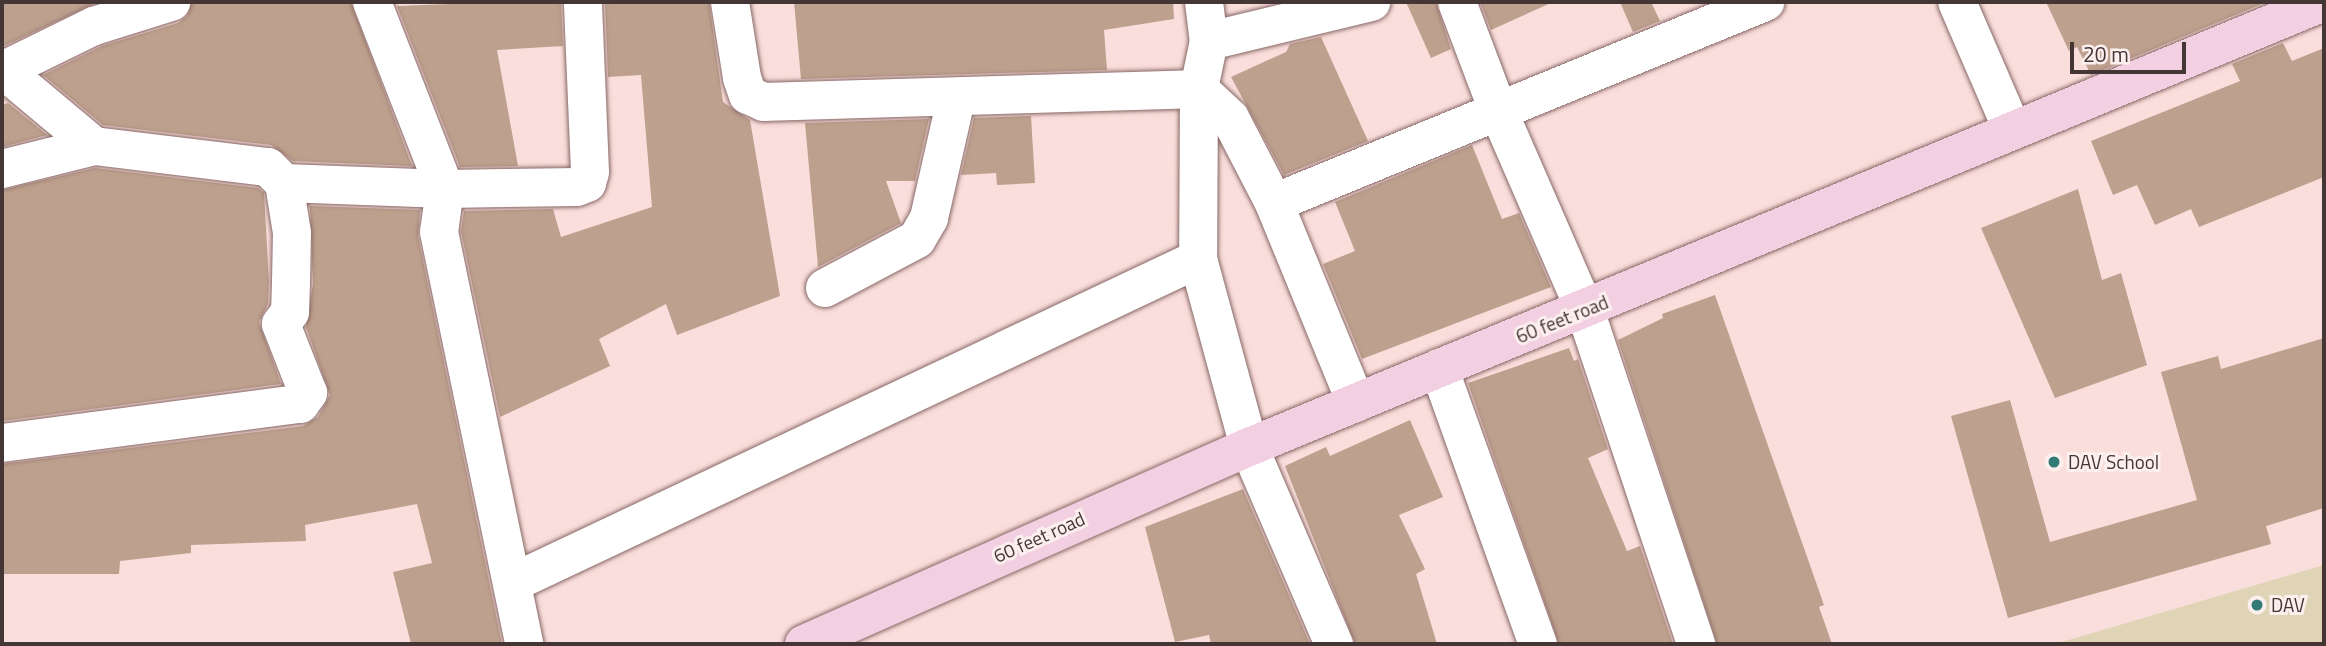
<!DOCTYPE html>
<style>
body{margin:0}
#map{position:relative;width:2326px;height:646px;overflow:hidden;background:#fadedb;font-family:"Titillium Web",sans-serif}
div>[style]{position:absolute}
.green>*{inset:0;background:#dfd4b6}
.building>*{inset:0;background:#bda08d}
.roads{filter:drop-shadow(0 0 2px #876866) drop-shadow(0 0 2px #876866)}
.street>*{height:38px;margin:-19px;padding:0 19px;transform-origin:19px;border-radius:19px;background:#fff}
.secondary>*{height:38px;margin:-19px;padding:0 19px;transform-origin:19px;border-radius:19px;background:#f2d0e2}
.dots>*{width:19px;height:19px;translate:-50% -50%;box-sizing:border-box;border:4px solid #fdefee;border-radius:50%}
span{translate:-50% -50%;white-space:nowrap;text-align:center;line-height:1.15;-webkit-text-stroke:6px #fdefee;paint-order:stroke}
.street-label{font-size:19px;color:#433635}
.poi-label{font-size:19px;color:#433635}
.left{translate:0 -50%;text-align:left}
.frame{position:absolute;inset:0;border:4px solid #433635;pointer-events:none}
.scale{position:absolute;left:2070px;top:42px;width:116px;height:32px;box-sizing:border-box;border:4px solid #433635;border-top:0;padding-left:9px;font-size:21px;line-height:24px;white-space:nowrap;color:#433635;-webkit-text-stroke:5px #fdefee;paint-order:stroke}
</style>
<div id="map">
<div class="green">
<div style="clip-path:polygon(2324px 565px,2324px 644px,2055px 644px)"></div>
</div>
<div class="building">
<div style="clip-path:polygon(2px 2px,98px 2px,2px 47px)"></div>
<div style="clip-path:polygon(192px 2px,351px 2px,412px 166px,293px 161px,271px 145px,103px 125px,43px 75px,102px 46px,178px 23px,187px 16px)"></div>
<div style="clip-path:polygon(503px 2px,561px 2px,563px 46px,497px 50px,518px 166px,460px 167px,397px 6px)"></div>
<div style="clip-path:polygon(605px 2px,709px 2px,723px 102px,750px 120px,780px 296px,677px 335px,666px 304px,599px 339px,610px 366px,500px 417px,461px 231px,464px 211px,553px 209px,561px 237px,652px 207px,641px 75px,608px 77px)"></div>
<div style="clip-path:polygon(794px 2px,1173px 2px,1174px 19px,1104px 30px,1107px 70px,801px 79px)"></div>
<div style="clip-path:polygon(1406px 2px,1436px 2px,1451px 49px,1431px 58px)"></div>
<div style="clip-path:polygon(1480px 2px,1553px 2px,1491px 30px)"></div>
<div style="clip-path:polygon(1620px 2px,1651px 2px,1660px 21px,1633px 32px)"></div>
<div style="clip-path:polygon(2046px 2px,2263px 2px,2264px 3px,2091px 75px,2077px 47px,2069px 51px)"></div>
<div style="clip-path:polygon(1321px 37px,1368px 141px,1284px 175px,1231px 77px,1286px 52px,1290px 44px)"></div>
<div style="clip-path:polygon(2283px 43px,2292px 61px,2324px 48px,2324px 177px,2199px 227px,2191px 209px,2155px 225px,2137px 185px,2113px 195px,2091px 141px,2240px 81px,2232px 64px)"></div>
<div style="clip-path:polygon(8px 103px,47px 135px,2px 147px,2px 105px)"></div>
<div style="clip-path:polygon(1031px 116px,1035px 183px,997px 185px,996px 173px,961px 175px,974px 118px)"></div>
<div style="clip-path:polygon(929px 119px,915px 181px,886px 181px,901px 223px,818px 267px,805px 123px)"></div>
<div style="clip-path:polygon(1472px 145px,1502px 219px,1519px 213px,1551px 287px,1362px 359px,1323px 264px,1355px 251px,1335px 202px)"></div>
<div style="clip-path:polygon(95px 168px,258px 188px,264px 193px,269px 282px,268px 304px,259px 322px,281px 384px,2px 421px,2px 190px)"></div>
<div style="clip-path:polygon(2078px 189px,2102px 280px,2121px 273px,2147px 365px,2055px 398px,1981px 228px)"></div>
<div style="clip-path:polygon(310px 206px,420px 210px,418px 236px,502px 644px,411px 644px,393px 572px,432px 563px,417px 504px,305px 525px,306px 541px,191px 545px,191px 553px,120px 561px,119px 574px,2px 574px,2px 464px,303px 426px,318px 417px,330px 395px,306px 327px,313px 284px)"></div>
<div style="clip-path:polygon(1715px 295px,1824px 605px,1819px 607px,1832px 644px,1717px 644px,1618px 340px,1663px 318px,1662px 314px)"></div>
<div style="clip-path:polygon(2324px 338px,2324px 508px,2266px 526px,2271px 544px,2008px 618px,1951px 416px,2010px 400px,2050px 542px,2197px 500px,2161px 372px,2218px 356px,2221px 369px)"></div>
<div style="clip-path:polygon(1569px 348px,1574px 361px,1578px 359px,1608px 449px,1588px 458px,1627px 551px,1640px 546px,1673px 644px,1559px 644px,1468px 383px)"></div>
<div style="clip-path:polygon(1410px 420px,1443px 497px,1399px 515px,1425px 569px,1416px 574px,1437px 644px,1355px 644px,1285px 466px,1326px 447px,1330px 456px)"></div>
<div style="clip-path:polygon(1243px 489px,1310px 644px,1211px 644px,1209px 635px,1175px 642px,1145px 527px)"></div>
</div>
<div class="roads">
<div class="street">
<div style="left:372px;top:2px;width:201px;rotate:68.7deg"></div>
<div style="left:445px;top:189px;width:43px;rotate:97.9deg"></div>
<div style="left:439px;top:232px;width:421px;rotate:78.3deg"></div>
<div style="left:730px;top:2px;width:77px;rotate:81deg"></div>
<div style="left:742px;top:78px;width:18px;rotate:71deg"></div>
<div style="left:748px;top:95px;width:17px;rotate:24deg"></div>
<div style="left:764px;top:102px;width:435px;rotate:-1.7deg"></div>
<div style="left:1199px;top:89px;width:42px;rotate:43.1deg"></div>
<div style="left:1230px;top:118px;width:96px;rotate:62.6deg"></div>
<div style="left:1204px;top:2px;width:39px;rotate:83deg"></div>
<div style="left:1209px;top:41px;width:49px;rotate:101.8deg"></div>
<div style="left:1199px;top:89px;width:170px;rotate:90.3deg"></div>
<div style="left:1198px;top:259px;width:195px;rotate:74.8deg"></div>
<div style="left:1249px;top:447px;width:215px;rotate:66.7deg"></div>
<div style="left:1457px;top:2px;width:113px;rotate:69.3deg"></div>
<div style="left:1497px;top:108px;width:220px;rotate:66.5deg"></div>
<div style="left:1585px;top:310px;width:352px;rotate:71.6deg"></div>
<div style="left:1957px;top:2px;width:136px;rotate:66.6deg"></div>
<div style="left:1209px;top:41px;width:167px;rotate:-13.5deg"></div>
<div style="left:2px;top:69px;width:120px;rotate:39.9deg"></div>
<div style="left:94px;top:146px;width:175px;rotate:6.9deg"></div>
<div style="left:268px;top:167px;width:23px;rotate:45deg"></div>
<div style="left:284px;top:183px;width:161px;rotate:2.1deg"></div>
<div style="left:445px;top:189px;width:132px;rotate:-0.9deg"></div>
<div style="left:577px;top:187px;width:11px;rotate:-22deg"></div>
<div style="left:587px;top:183px;width:11px;rotate:-75deg"></div>
<div style="left:590px;top:172px;width:170px;rotate:-92.4deg"></div>
<div style="left:4px;top:70px;width:100px;rotate:-26.1deg"></div>
<div style="left:94px;top:26px;width:81px;rotate:-17.3deg"></div>
<div style="left:2px;top:169px;width:95px;rotate:-14deg"></div>
<div style="left:825px;top:288px;width:104px;rotate:-28deg"></div>
<div style="left:917px;top:239px;width:24px;rotate:-60deg"></div>
<div style="left:929px;top:218px;width:122px;rotate:-77.2deg"></div>
<div style="left:1439px;top:368px;width:293px;rotate:70.3deg"></div>
<div style="left:1356px;top:403px;width:216px;rotate:-112.3deg"></div>
<div style="left:1274px;top:203px;width:531px;rotate:-22.26deg"></div>
<div style="left:2px;top:443px;width:301px;rotate:-7.5deg"></div>
<div style="left:300px;top:404px;width:14px;rotate:-54deg"></div>
<div style="left:308px;top:393px;width:74px;rotate:-111.4deg"></div>
<div style="left:281px;top:324px;width:15px;rotate:-53deg"></div>
<div style="left:290px;top:312px;width:29px;rotate:-88deg"></div>
<div style="left:291px;top:283px;width:50px;rotate:-88.9deg"></div>
<div style="left:292px;top:233px;width:51px;rotate:-99.1deg"></div>
<div style="left:512px;top:583px;width:759px;rotate:-25.28deg"></div>
</div>
<div class="secondary">
<div style="left:804px;top:644px;width:487px;rotate:-23.9deg"></div>
<div style="left:1249px;top:447px;width:1163px;rotate:-22.49deg"></div>
</div>
</div>
<div class="dots">
<div style="left:2054px;top:462px;background:#327a76"></div>
<div style="left:2257px;top:605px;background:#327a76"></div>
</div>
<div class="street-label">
<span style="left:1562px;top:319px;rotate:-22deg">60 feet road</span>
<span style="left:1039px;top:537px;rotate:-24deg">60 feet road</span>
</div>
<div class="poi-label">
<span class="left" style="left:2068px;top:462px">DAV School</span>
<span class="left" style="left:2271px;top:605px">DAV</span>
</div>
<div class="frame"></div>
<div class="scale">20 m</div>
</div>
